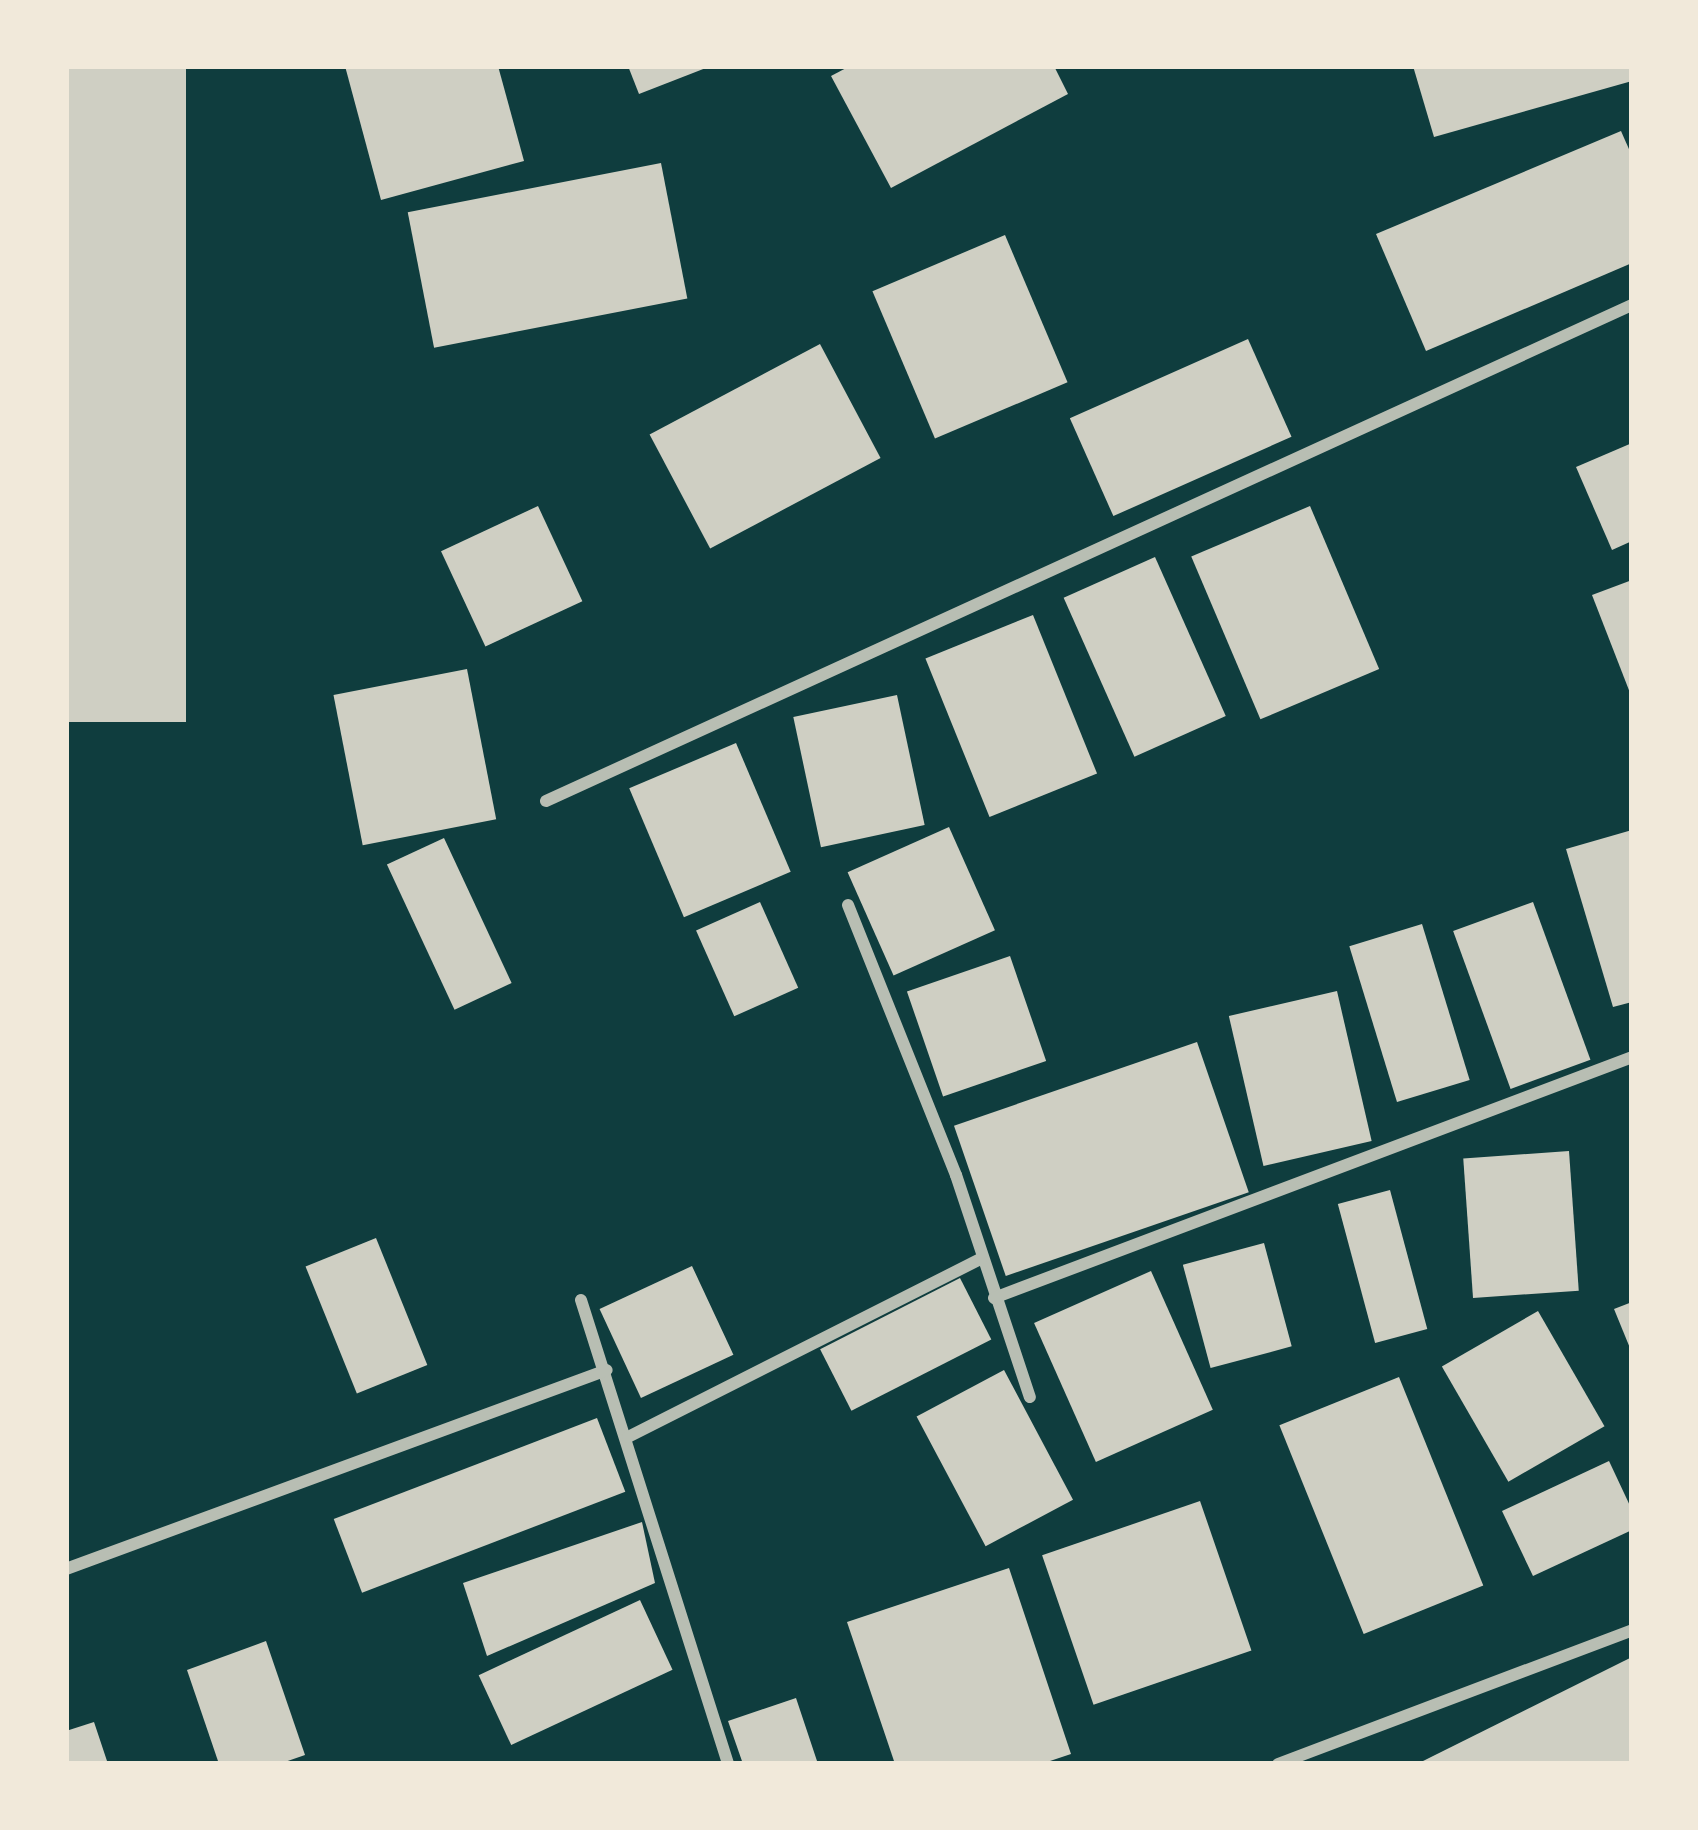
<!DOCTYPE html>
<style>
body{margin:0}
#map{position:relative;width:1698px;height:1830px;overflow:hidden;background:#0f3d3e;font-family:Commissioner,sans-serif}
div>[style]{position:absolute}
.building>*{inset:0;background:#cfcfc3;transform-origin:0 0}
.minor>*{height:12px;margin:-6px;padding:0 6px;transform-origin:6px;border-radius:6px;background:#b8beb3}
span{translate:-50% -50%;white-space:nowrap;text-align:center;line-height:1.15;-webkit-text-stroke:10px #f1e9da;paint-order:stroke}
.frame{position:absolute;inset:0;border:69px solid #f1e9da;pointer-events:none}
</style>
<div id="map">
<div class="building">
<div style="left:66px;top:66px;width:120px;height:656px"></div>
<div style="clip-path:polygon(345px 66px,498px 66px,524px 161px,381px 200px)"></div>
<div style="clip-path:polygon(628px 66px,711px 66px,639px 94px)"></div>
<div style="clip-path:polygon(850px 66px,1054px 66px,1068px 94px,891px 188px,831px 76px)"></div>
<div style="clip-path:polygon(1413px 66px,1632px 66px,1632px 81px,1434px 137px)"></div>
<div style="clip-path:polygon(1621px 131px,1632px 156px,1632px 263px,1426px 351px,1376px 234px)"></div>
<div style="left:661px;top:163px;width:138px;height:258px;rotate:79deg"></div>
<div style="left:1005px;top:235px;width:160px;height:144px;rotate:67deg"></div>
<div style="left:1248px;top:339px;width:107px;height:195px;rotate:66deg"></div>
<div style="left:820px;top:344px;width:129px;height:193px;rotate:62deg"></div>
<div style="clip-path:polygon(1632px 443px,1632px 541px,1612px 550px,1576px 467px)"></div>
<div style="left:538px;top:506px;width:105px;height:107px;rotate:65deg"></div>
<div style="left:1310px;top:506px;width:177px;height:129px;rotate:67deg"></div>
<div style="left:1155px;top:557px;width:174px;height:100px;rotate:66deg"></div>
<div style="clip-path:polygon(1632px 580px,1632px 698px,1592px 595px)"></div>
<div style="left:1033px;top:615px;width:171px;height:116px;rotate:68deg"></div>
<div style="left:467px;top:669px;width:153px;height:136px;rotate:79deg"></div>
<div style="left:897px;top:695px;width:133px;height:106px;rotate:78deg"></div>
<div style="left:736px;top:743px;width:140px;height:116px;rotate:67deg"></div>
<div style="left:949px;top:827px;width:113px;height:111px;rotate:66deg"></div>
<div style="clip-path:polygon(1632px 830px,1632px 1002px,1613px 1007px,1566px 849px)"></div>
<div style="left:444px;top:838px;width:160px;height:63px;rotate:65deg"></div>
<div style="left:760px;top:902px;width:94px;height:70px;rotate:66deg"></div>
<div style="left:1533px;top:902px;width:168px;height:85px;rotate:70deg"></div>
<div style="left:1422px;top:924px;width:163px;height:76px;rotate:73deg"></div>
<div style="left:1010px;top:956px;width:111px;height:109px;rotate:71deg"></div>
<div style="left:1337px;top:991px;width:154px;height:111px;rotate:77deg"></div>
<div style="left:1197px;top:1042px;width:159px;height:257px;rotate:71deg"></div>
<div style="left:1569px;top:1151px;width:140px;height:106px;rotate:86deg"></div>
<div style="left:1390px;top:1190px;width:144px;height:54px;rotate:75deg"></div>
<div style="left:376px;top:1238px;width:137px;height:76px;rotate:68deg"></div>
<div style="left:1264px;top:1243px;width:107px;height:84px;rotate:75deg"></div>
<div style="left:692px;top:1266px;width:98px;height:102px;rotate:65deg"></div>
<div style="left:1151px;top:1271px;width:152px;height:128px;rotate:66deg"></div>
<div style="left:960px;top:1278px;width:69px;height:157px;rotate:63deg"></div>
<div style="clip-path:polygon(1632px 1302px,1632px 1353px,1614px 1309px)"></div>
<div style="left:1538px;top:1311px;width:133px;height:111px;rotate:60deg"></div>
<div style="left:1004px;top:1370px;width:147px;height:99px;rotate:62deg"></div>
<div style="left:1399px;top:1377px;width:225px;height:129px;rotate:68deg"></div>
<div style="left:597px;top:1418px;width:79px;height:282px;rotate:69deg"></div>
<div style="clip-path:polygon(1609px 1461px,1632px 1510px,1632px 1530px,1533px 1576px,1502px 1511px)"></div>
<div style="left:1200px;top:1501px;width:158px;height:167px;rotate:71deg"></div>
<div style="clip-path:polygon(642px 1522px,655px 1583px,487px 1656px,463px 1583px)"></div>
<div style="clip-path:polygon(1009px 1568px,1071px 1754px,1041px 1764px,895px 1764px,847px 1622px)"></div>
<div style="left:640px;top:1600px;width:77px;height:178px;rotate:65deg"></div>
<div style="clip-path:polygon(266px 1641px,305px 1755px,279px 1764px,219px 1764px,187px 1670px)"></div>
<div style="clip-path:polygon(1632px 1657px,1632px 1764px,1417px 1764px)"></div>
<div style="clip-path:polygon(796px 1698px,818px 1764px,743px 1764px,728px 1721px)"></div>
<div style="clip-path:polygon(94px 1722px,108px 1764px,66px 1764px,66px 1731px)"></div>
</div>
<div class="minor">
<div style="left:546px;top:801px;width:1194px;rotate:-24.55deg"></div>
<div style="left:848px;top:905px;width:291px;rotate:68.2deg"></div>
<div style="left:956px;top:1175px;width:234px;rotate:71.6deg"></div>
<div style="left:994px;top:1298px;width:682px;rotate:-20.69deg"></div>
<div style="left:581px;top:1300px;width:487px;rotate:72.4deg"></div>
<div style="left:628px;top:1437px;width:395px;rotate:-26.8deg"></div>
<div style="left:66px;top:1569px;width:576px;rotate:-20.2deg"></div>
<div style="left:1278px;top:1764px;width:379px;rotate:-20.7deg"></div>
</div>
<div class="frame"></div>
</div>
